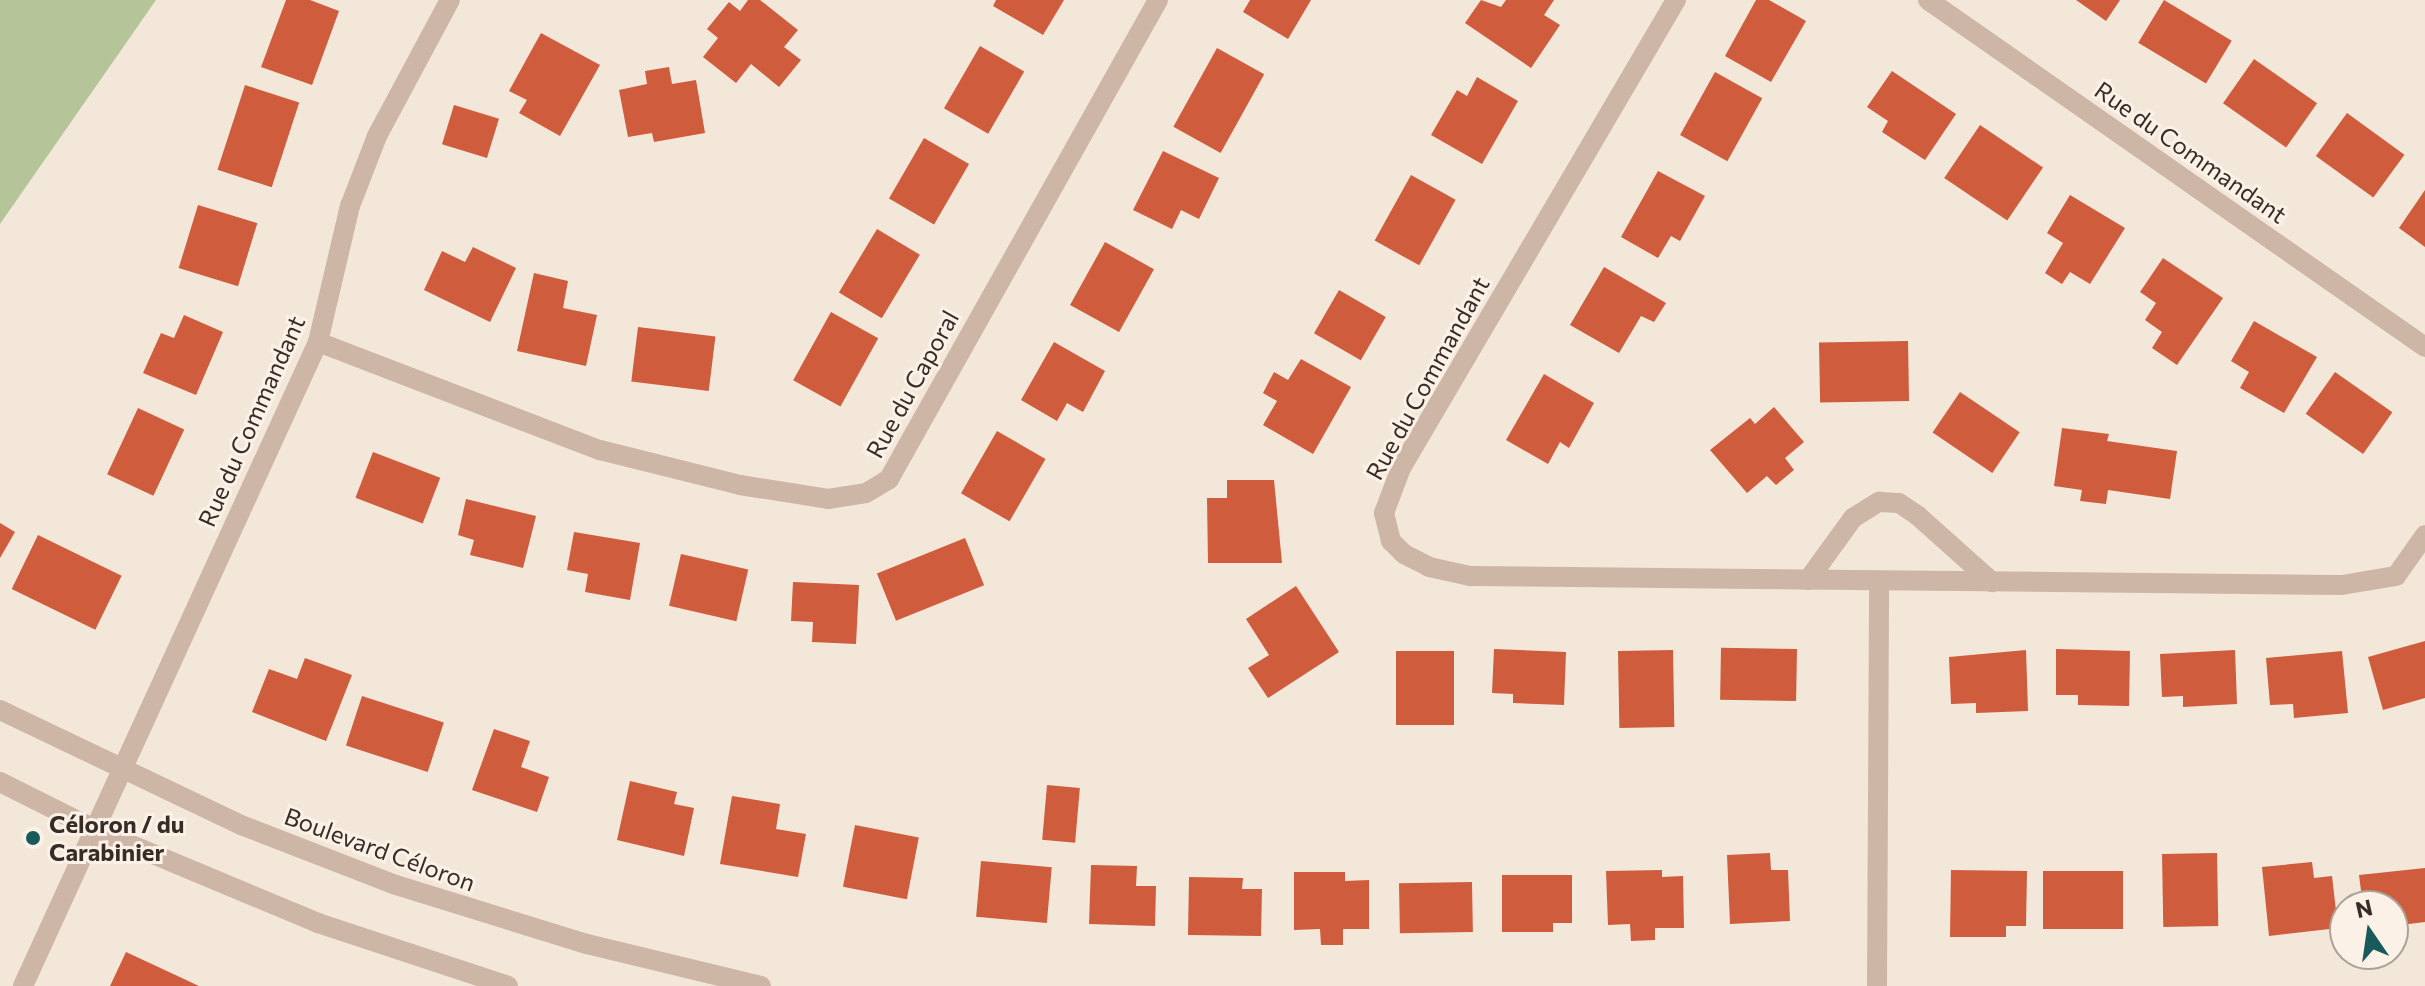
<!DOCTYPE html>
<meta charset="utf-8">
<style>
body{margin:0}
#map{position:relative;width:2425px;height:986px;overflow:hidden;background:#f3e7da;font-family:Commissioner,sans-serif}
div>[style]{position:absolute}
.green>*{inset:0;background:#b6c499}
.building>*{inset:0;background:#cf5c3c;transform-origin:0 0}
.minor>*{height:20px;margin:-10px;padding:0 10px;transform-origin:10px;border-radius:10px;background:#cdb6a5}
.tertiary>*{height:20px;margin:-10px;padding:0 10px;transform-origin:10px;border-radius:10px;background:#cdb6a5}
.dots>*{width:22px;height:22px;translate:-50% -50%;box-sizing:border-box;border:4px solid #fbf1e6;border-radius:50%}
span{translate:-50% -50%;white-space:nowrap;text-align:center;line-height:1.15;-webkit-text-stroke:6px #fbf1e6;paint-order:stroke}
.street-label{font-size:24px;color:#382c27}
.poi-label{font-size:24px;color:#382c27;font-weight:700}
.left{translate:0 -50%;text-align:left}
.north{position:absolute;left:2329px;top:890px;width:80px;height:80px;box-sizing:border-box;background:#fbf1e6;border:2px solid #ada29a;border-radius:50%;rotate:347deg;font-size:22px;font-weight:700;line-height:32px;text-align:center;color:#382c27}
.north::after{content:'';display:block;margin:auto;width:28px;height:36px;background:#195a5c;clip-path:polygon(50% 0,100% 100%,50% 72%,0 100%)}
</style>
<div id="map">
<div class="green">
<div style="clip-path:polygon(0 0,156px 0,0 224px)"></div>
</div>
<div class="building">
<div style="clip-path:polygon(286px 0,310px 0,339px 11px,312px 85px,261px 67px)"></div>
<div style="clip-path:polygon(748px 0,760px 0,798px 30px,784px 47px,801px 60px,779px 87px,751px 64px,736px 83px,703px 57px,718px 38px,707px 29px,729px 2px,740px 11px)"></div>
<div style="clip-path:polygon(996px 0,1064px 0,1043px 35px,993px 6px)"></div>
<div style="clip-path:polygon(1250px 0,1311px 0,1288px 39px,1243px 12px)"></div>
<div style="clip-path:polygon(1481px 0,1501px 7px,1506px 0,1554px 0,1544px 15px,1560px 25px,1531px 68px,1465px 23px)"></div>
<div style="clip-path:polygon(1756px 0,1769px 0,1806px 21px,1771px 82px,1725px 56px)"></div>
<div style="clip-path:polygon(2076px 0,2120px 0,2106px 21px)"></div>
<div style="left:2164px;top:0;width:79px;height:50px;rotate:31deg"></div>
<div style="clip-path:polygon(541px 33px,600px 65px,560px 136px,519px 113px,527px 100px,509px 91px)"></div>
<div style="left:980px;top:46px;width:51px;height:72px;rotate:30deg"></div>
<div style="left:1217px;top:48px;width:54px;height:90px;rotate:29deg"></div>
<div style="left:2254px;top:59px;width:77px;height:54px;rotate:35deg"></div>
<div style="clip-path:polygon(669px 67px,672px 84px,696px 80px,705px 133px,654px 142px,652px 133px,628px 137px,619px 90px,647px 84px,645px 71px)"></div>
<div style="clip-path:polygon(1892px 71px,1956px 114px,1925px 160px,1882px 132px,1888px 121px,1867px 107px)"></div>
<div style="left:1715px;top:72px;width:54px;height:72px;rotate:29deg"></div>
<div style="clip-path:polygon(1477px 77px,1518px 101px,1482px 164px,1431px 135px,1457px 90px,1467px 96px)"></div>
<div style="left:245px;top:85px;width:57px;height:89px;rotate:18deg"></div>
<div style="left:454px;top:105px;width:47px;height:41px;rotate:17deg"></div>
<div style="left:2347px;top:113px;width:71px;height:53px;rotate:36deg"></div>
<div style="left:1980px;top:125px;width:76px;height:64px;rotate:34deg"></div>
<div style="left:924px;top:138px;width:52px;height:70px;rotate:30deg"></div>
<div style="clip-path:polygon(1163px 151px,1219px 178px,1199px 219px,1181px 210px,1172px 229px,1133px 210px)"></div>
<div style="clip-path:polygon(1658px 171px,1705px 196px,1680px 241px,1671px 236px,1658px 258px,1621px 237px)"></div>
<div style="left:1411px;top:175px;width:51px;height:75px;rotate:29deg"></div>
<div style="clip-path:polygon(2425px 190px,2425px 247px,2399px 228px)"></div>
<div style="clip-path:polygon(2070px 195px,2125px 228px,2090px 284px,2070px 272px,2062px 284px,2045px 273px,2063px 243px,2047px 233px)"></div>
<div style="left:198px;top:205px;width:62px;height:66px;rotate:17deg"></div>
<div style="left:877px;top:229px;width:50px;height:74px;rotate:31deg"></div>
<div style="left:1105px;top:242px;width:56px;height:72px;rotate:29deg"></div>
<div style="clip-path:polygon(473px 247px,516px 268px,490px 322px,424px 290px,442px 251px,465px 262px)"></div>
<div style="clip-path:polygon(2163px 258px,2223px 298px,2177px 365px,2152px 348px,2162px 332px,2145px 320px,2156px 303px,2140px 292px)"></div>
<div style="clip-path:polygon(1604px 267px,1666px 303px,1654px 322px,1641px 316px,1619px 353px,1570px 325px)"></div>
<div style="clip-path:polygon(534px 273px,568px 281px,563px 308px,597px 315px,586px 366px,517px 351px)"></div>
<div style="left:1339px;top:290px;width:54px;height:50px;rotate:30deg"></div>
<div style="left:831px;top:312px;width:54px;height:78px;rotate:29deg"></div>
<div style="clip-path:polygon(184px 315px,223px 332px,196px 395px,143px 373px,161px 333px,174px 338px)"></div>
<div style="clip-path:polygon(2254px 321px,2317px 357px,2284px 413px,2240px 388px,2249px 372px,2231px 361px)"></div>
<div style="left:638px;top:327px;width:78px;height:55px;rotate:7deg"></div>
<div style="left:1908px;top:341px;width:60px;height:89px;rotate:89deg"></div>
<div style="clip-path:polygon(1054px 342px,1105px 371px,1083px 412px,1067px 403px,1057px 421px,1021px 400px)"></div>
<div style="clip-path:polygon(1301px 359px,1351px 387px,1313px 454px,1263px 425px,1277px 401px,1263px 393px,1274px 372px,1288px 380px)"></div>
<div style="left:2335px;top:372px;width:70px;height:51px;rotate:35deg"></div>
<div style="clip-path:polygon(1544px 374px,1594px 403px,1569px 448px,1560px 442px,1548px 464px,1506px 440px)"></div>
<div style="left:1960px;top:392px;width:72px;height:49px;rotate:34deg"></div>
<div style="clip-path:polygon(1774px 407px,1804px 442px,1785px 458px,1794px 470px,1776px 485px,1767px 476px,1747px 493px,1710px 450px,1750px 418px,1755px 424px)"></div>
<div style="left:138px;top:408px;width:51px;height:73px;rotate:25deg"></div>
<div style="clip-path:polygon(2062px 428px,2109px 434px,2107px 441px,2177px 451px,2170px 499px,2108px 490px,2106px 504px,2080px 501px,2082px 490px,2054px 486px)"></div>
<div style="left:997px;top:431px;width:56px;height:72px;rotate:30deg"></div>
<div style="left:373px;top:452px;width:72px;height:49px;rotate:21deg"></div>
<div style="clip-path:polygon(1227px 480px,1274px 480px,1282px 563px,1208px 563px,1207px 498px,1227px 498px)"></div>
<div style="clip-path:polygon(466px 499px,536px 516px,523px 568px,470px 555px,474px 540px,458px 535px)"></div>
<div style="clip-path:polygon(0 523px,15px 532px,0 558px)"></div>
<div style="clip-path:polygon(574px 532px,640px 543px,630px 600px,585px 592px,588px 574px,567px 570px)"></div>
<div style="left:38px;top:535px;width:93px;height:60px;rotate:26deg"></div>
<div style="left:965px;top:538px;width:51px;height:95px;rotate:68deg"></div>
<div style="left:681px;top:554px;width:69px;height:53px;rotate:13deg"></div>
<div style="clip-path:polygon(793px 582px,859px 585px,856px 644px,812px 642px,813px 622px,791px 621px)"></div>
<div style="clip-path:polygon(1296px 586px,1339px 652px,1268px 698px,1248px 668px,1269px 655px,1246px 619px)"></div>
<div style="clip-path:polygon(2425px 641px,2425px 698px,2383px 710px,2368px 657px)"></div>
<div style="clip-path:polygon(1494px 649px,1566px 652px,1564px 705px,1513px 703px,1513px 694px,1492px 693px)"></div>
<div style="left:1797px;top:649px;width:52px;height:76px;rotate:91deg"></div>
<div style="clip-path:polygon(2056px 649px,2130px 651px,2129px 706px,2078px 705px,2078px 695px,2056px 695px)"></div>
<div style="left:1673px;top:650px;width:77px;height:55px;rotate:89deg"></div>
<div style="clip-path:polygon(2026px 650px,2028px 711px,1976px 713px,1976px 703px,1951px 704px,1949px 657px)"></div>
<div style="clip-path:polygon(2235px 650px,2237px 704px,2183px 707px,2183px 696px,2162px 697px,2160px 654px)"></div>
<div style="left:1396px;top:651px;width:58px;height:74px"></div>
<div style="clip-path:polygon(2342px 651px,2348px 713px,2294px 718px,2293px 704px,2270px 705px,2266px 658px)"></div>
<div style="clip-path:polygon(305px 658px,352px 675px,326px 741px,252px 712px,269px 669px,297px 679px)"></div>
<div style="left:362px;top:696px;width:86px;height:52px;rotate:18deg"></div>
<div style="clip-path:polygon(494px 729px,530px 741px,521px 767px,549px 777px,537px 812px,472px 790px)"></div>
<div style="clip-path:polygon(630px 781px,677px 792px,674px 804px,694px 808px,684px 856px,617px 840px)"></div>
<div style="left:1047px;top:785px;width:33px;height:55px;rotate:5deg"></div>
<div style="clip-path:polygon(732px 796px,780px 804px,776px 829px,806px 834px,798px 877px,720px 864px)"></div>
<div style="left:855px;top:825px;width:65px;height:63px;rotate:11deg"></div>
<div style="clip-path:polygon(1770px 853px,1771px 870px,1788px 870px,1790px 921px,1730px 924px,1727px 855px)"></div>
<div style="left:2217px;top:853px;width:73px;height:55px;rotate:89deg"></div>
<div style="left:981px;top:861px;width:71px;height:56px;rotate:5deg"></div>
<div style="clip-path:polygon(2312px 862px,2314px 878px,2332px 876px,2338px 928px,2269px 936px,2262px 867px)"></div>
<div style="clip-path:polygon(1091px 865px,1137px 866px,1136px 886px,1156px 886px,1155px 926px,1089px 924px)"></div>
<div style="clip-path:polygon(2425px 868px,2425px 922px,2393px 926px,2393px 906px,2363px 906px,2359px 875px)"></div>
<div style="clip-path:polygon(1662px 870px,1662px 877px,1683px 876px,1684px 928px,1655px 928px,1655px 940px,1631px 941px,1630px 924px,1608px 925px,1606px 871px)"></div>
<div style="clip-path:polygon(1951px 870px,2027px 871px,2026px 926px,2006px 926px,2006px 937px,1950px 937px)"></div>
<div style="left:2043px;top:871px;width:80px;height:58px"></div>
<div style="clip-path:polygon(1294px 872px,1345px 872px,1345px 881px,1369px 880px,1369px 929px,1343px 929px,1343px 945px,1321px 945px,1320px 929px,1294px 930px)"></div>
<div style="clip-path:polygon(1502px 875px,1572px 875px,1572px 923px,1553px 923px,1553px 932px,1502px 932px)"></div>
<div style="clip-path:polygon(1189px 877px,1243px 878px,1242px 889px,1262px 889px,1261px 936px,1188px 935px)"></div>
<div style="left:1472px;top:882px;width:50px;height:73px;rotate:89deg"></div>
<div style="clip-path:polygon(126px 952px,199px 986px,110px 986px)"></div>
</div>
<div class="minor">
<div style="left:1676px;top:0;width:543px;rotate:120.44deg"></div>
<div style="left:1401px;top:468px;width:48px;rotate:110.7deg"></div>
<div style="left:1384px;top:513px;width:29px;rotate:76deg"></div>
<div style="left:1391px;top:541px;width:18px;rotate:45deg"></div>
<div style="left:1404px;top:554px;width:28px;rotate:27deg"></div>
<div style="left:1429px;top:567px;width:42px;rotate:12.4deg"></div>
<div style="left:1470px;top:576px;width:872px;rotate:0.59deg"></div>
<div style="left:2342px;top:585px;width:55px;rotate:-9.5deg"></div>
<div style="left:2396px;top:576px;width:50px;rotate:-54.7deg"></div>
<div style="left:1928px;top:0;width:606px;rotate:34.92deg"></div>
<div style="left:318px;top:342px;width:302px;rotate:21deg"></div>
<div style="left:600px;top:450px;width:144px;rotate:14deg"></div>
<div style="left:740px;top:485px;width:89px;rotate:9deg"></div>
<div style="left:828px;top:499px;width:38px;rotate:-9deg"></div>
<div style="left:866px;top:493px;width:27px;rotate:-31deg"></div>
<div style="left:889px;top:479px;width:549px;rotate:-60.68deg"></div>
<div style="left:1808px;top:580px;width:77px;rotate:-54deg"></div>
<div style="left:1853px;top:518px;width:31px;rotate:-32deg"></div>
<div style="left:1879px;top:502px;width:20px;rotate:3deg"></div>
<div style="left:1899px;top:503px;width:22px;rotate:34deg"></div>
<div style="left:1917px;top:515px;width:101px;rotate:41.8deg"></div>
<div style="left:23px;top:986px;width:708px;rotate:-65.39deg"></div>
<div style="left:318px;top:342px;width:140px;rotate:-76.8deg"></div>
<div style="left:350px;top:206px;width:75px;rotate:-68.9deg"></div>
<div style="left:377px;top:136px;width:154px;rotate:-61.8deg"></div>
<div style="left:1877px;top:986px;width:404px;rotate:-89.7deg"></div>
</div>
<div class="tertiary">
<div style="left:0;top:710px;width:267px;rotate:25.5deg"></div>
<div style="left:241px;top:825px;width:166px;rotate:21.2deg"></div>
<div style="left:396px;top:885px;width:200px;rotate:17.2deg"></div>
<div style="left:587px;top:944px;width:179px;rotate:13.6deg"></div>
<div style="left:0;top:782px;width:110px;rotate:26.6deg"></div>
<div style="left:98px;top:831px;width:238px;rotate:22.7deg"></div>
<div style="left:318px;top:923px;width:200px;rotate:18.3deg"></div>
</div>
<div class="dots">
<div style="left:33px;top:838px;background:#195a5c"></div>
</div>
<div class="street-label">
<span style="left:2191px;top:152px;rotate:35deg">Rue du Commandant</span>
<span style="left:1427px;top:378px;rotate:-61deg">Rue du Commandant</span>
<span style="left:912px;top:384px;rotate:-61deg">Rue du Caporal</span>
<span style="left:251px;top:421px;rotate:-66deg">Rue du Commandant</span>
<span style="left:380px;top:849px;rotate:20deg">Boulevard Céloron</span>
</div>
<div class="poi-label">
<span class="left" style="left:49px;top:838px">Céloron / du<br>Carabinier</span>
</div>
<div class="north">N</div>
</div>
